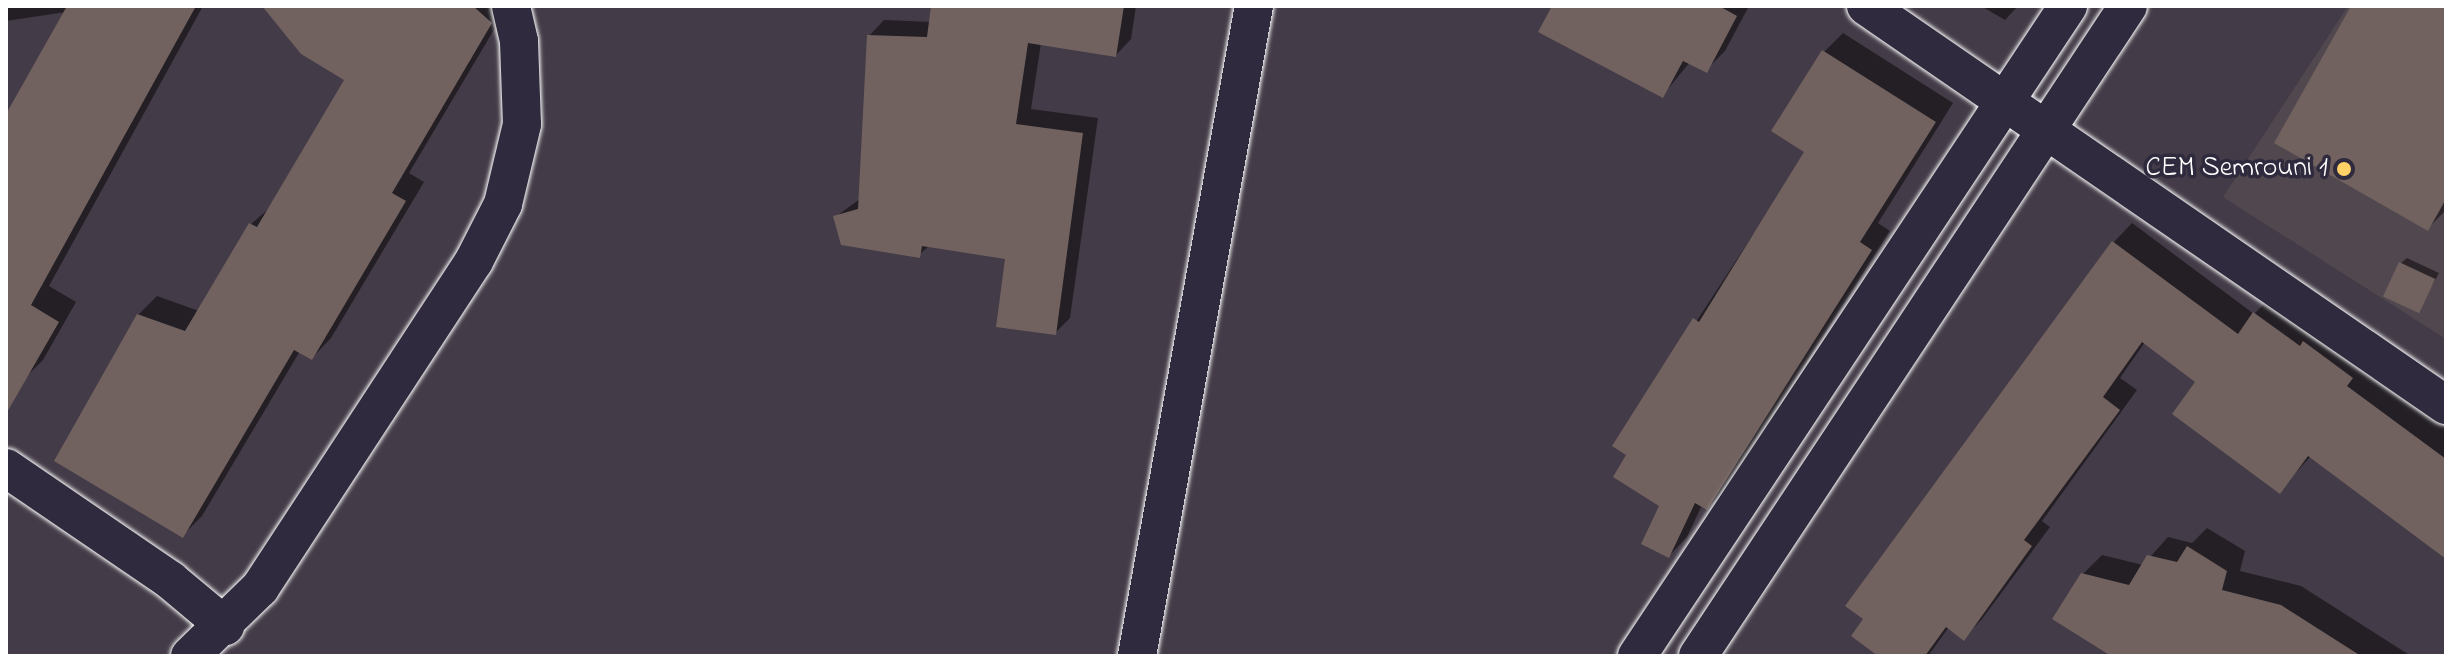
<!DOCTYPE html>
<style>
body{margin:0}
#map{position:relative;width:2452px;height:662px;overflow:hidden;background:#433b47;font-family:"Indie Flower",sans-serif}
div>[style]{position:absolute}
.built>*{inset:0;background:#51474e}
.shadow>*{inset:0;background:#0007}
.building>*{inset:0;background:#72625f;transform-origin:0 0}
.roads{filter:drop-shadow(0 0 2px #fff) drop-shadow(0 0 2px #fff)}
.minor>*{height:38px;margin:-19px;padding:0 19px;transform-origin:19px;border-radius:19px;background:#2f2a3d}
.dots>*{width:22px;height:22px;translate:-50% -50%;box-sizing:border-box;border:4px solid #2f2a3d;border-radius:50%}
span{translate:-50% -50%;white-space:nowrap;text-align:center;line-height:1.15;-webkit-text-stroke:7px #2f2a3d;paint-order:stroke}
.poi-label{font-size:28px;color:#fff}
.right{translate:-100% -50%;text-align:right}
.frame{position:absolute;inset:0;border:8px solid #fff;pointer-events:none}
</style>
<div id="map">
<div class="built">
<div style="clip-path:polygon(2348px 6px,2446px 6px,2446px 339px,2223px 197px)"></div>
</div>
<div class="shadow">
<div style="clip-path:polygon(6px 6px,203px 6px,49px 286px,76px 302px,43px 360px,24px 379px,6px 369px,6px 120px,66px 12px,6px 21px)"></div>
<div style="clip-path:polygon(265px 6px,508px 6px,409px 173px,424px 182px,331px 338px,312px 358px,300px 351px,202px 516px,183px 535px,138px 315px,157px 296px,199px 311px,251px 224px,272px 206px,347px 79px)"></div>
<div style="clip-path:polygon(933px 6px,1136px 6px,1131px 39px,1116px 55px,1041px 43px,1031px 109px,1098px 118px,1070px 318px,1055px 333px,1007px 257px,930px 245px,919px 255px,835px 217px,860px 199px,869px 36px,884px 20px,931px 22px)"></div>
<div style="clip-path:polygon(1549px 6px,1749px 6px,1725px 51px,1706px 70px,1690px 62px,1662px 96px)"></div>
<div style="clip-path:polygon(1981px 6px,2018px 6px,2005px 20px)"></div>
<div style="clip-path:polygon(2353px 6px,2446px 6px,2446px 210px,2428px 228px)"></div>
<div style="clip-path:polygon(1843px 33px,1953px 103px,1878px 223px,1890px 231px,1726px 489px,1707px 508px,1702px 505px,1687px 537px,1669px 556px,1661px 506px,1629px 454px,1615px 446px,1807px 152px,1824px 52px)"></div>
<div style="clip-path:polygon(2132px 223px,2254px 314px,2273px 295px,2446px 427px,2446px 556px,2311px 456px,2279px 491px,2198px 381px,2145px 342px,2120px 378px,2137px 390px,2042px 521px,2050px 527px,1982px 619px,1964px 638px,1949px 627px,1928px 656px,1876px 656px,2114px 242px)"></div>
<div style="clip-path:polygon(2407px 258px,2439px 273px,2418px 311px,2401px 263px)"></div>
<div style="clip-path:polygon(2207px 528px,2245px 551px,2240px 571px,2301px 586px,2411px 656px,2114px 656px,2083px 574px,2102px 555px,2143px 565px,2168px 537px,2192px 543px)"></div>
</div>
<div class="building">
<div style="clip-path:polygon(67px 6px,196px 6px,31px 305px,59px 322px,6px 414px,6px 114px)"></div>
<div style="clip-path:polygon(262px 6px,473px 6px,492px 23px,392px 193px,406px 201px,312px 360px,294px 350px,183px 538px,54px 461px,137px 314px,185px 331px,249px 223px,257px 227px,344px 80px,301px 54px)"></div>
<div style="clip-path:polygon(931px 6px,1124px 6px,1116px 57px,1028px 43px,1016px 124px,1083px 133px,1056px 335px,996px 327px,1005px 259px,922px 246px,920px 258px,841px 245px,833px 216px,858px 209px,867px 35px,927px 37px)"></div>
<div style="clip-path:polygon(1552px 6px,1719px 6px,1737px 16px,1707px 73px,1683px 61px,1663px 98px,1538px 32px)"></div>
<div style="clip-path:polygon(2351px 6px,2446px 6px,2446px 199px,2428px 231px,2274px 143px)"></div>
<div style="clip-path:polygon(1822px 50px,1936px 122px,1860px 242px,1872px 250px,1707px 510px,1695px 503px,1669px 558px,1641px 544px,1659px 506px,1613px 477px,1626px 455px,1612px 446px,1693px 318px,1699px 322px,1804px 152px,1771px 131px)"></div>
<div style="clip-path:polygon(2112px 241px,2238px 334px,2253px 312px,2300px 346px,2303px 341px,2353px 378px,2347px 386px,2446px 459px,2446px 559px,2308px 456px,2280px 494px,2172px 414px,2195px 382px,2142px 342px,2103px 397px,2120px 410px,2024px 540px,2032px 546px,1964px 641px,1946px 627px,1925px 656px,1878px 656px,1851px 636px,1863px 619px,1845px 606px)"></div>
<div style="left:2399px;top:262px;width:40px;height:38px;rotate:25deg"></div>
<div style="clip-path:polygon(2187px 546px,2227px 571px,2222px 590px,2281px 605px,2361px 656px,2111px 656px,2052px 619px,2081px 573px,2129px 585px,2147px 555px,2177px 562px)"></div>
</div>
<div class="roads">
<div class="minor">
<div style="left:1866px;top:6px;width:704px;rotate:34.53deg"></div>
<div style="left:6px;top:468px;width:199px;rotate:34.3deg"></div>
<div style="left:170px;top:580px;width:72px;rotate:39.9deg"></div>
<div style="left:190px;top:656px;width:98px;rotate:-44.2deg"></div>
<div style="left:260px;top:588px;width:391px;rotate:-56.8deg"></div>
<div style="left:474px;top:261px;width:64px;rotate:-63deg"></div>
<div style="left:503px;top:204px;width:82px;rotate:-76.6deg"></div>
<div style="left:522px;top:124px;width:83px;rotate:-92.1deg"></div>
<div style="left:519px;top:41px;width:36px;rotate:-103deg"></div>
<div style="left:1137px;top:656px;width:660px;rotate:-79.8deg"></div>
<div style="left:1637px;top:656px;width:780px;rotate:-56.45deg"></div>
<div style="left:1698px;top:656px;width:779px;rotate:-56.51deg"></div>
</div>
</div>
<div class="dots">
<div style="left:2344px;top:169px;background:#ffd166"></div>
</div>
<div class="poi-label">
<span class="right" style="left:2328px;top:169px">CEM Semrouni 1</span>
</div>
<div class="frame"></div>
</div>
